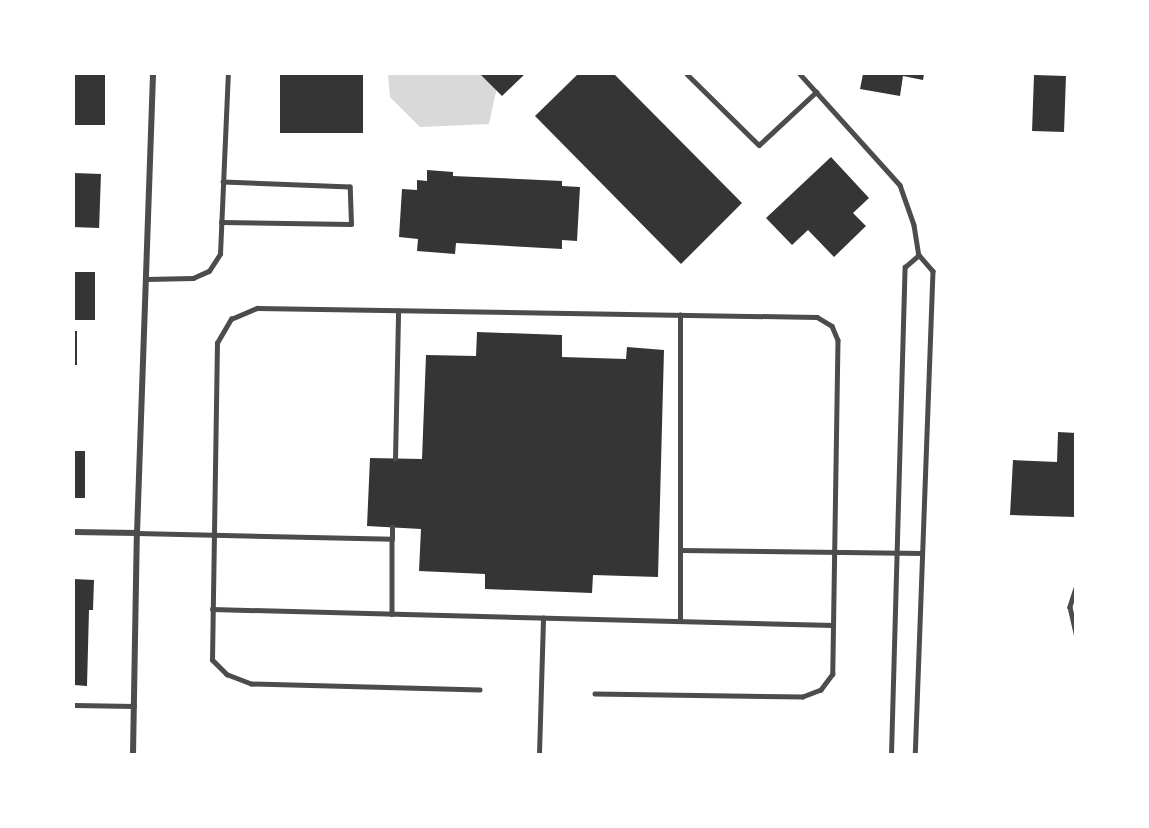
<!DOCTYPE html>
<style>
body{margin:0}
#map{position:relative;width:1149px;height:828px;overflow:hidden;background:#fff;font-family:"Noto Sans",sans-serif}
div>[style]{position:absolute}
.water>*{inset:0;background:#d9d9d9}
.building>*{inset:0;background:#353535;transform-origin:0 0}
.service>*{height:4.5px;margin:-2.25px;padding:0 2.25px;transform-origin:2.25px;border-radius:2.25px;background:#4c4c4c}
.minor>*{height:6px;margin:-3px;padding:0 3px;transform-origin:3px;border-radius:3px;background:#4c4c4c}
span{translate:-50% -50%;white-space:nowrap;text-align:center;line-height:1.15;-webkit-text-stroke:4.5px #fff;paint-order:stroke}
.frame{position:absolute;inset:0;border:75px solid #fff;pointer-events:none}
</style>
<div id="map">
<div class="water">
<div style="clip-path:polygon(388px 74px,493px 74px,497px 87px,489px 124px,420px 127px,390px 97px)"></div>
</div>
<div class="building">
<div style="left:74px;top:74px;width:31px;height:51px"></div>
<div style="left:280px;top:74px;width:83px;height:59px"></div>
<div style="clip-path:polygon(480px 74px,525px 74px,502px 96px)"></div>
<div style="clip-path:polygon(578px 74px,614px 74px,742px 203px,681px 264px,535px 116px)"></div>
<div style="clip-path:polygon(863px 74px,924px 74px,923px 80px,903px 76px,900px 96px,860px 89px)"></div>
<div style="left:1034px;top:75px;width:32px;height:56px;rotate:2deg"></div>
<div style="clip-path:polygon(831px 157px,869px 198px,853px 213px,866px 226px,834px 257px,808px 230px,792px 245px,766px 218px)"></div>
<div style="clip-path:polygon(427px 170px,453px 172px,453px 176px,562px 181px,562px 186px,580px 187px,577px 241px,562px 240px,562px 249px,456px 243px,455px 254px,417px 251px,418px 239px,399px 237px,402px 189px,417px 190px,417px 180px,427px 181px)"></div>
<div style="left:74px;top:173px;width:27px;height:54px;rotate:2deg"></div>
<div style="left:74px;top:272px;width:21px;height:48px"></div>
<div style="left:74px;top:331px;width:3px;height:34px"></div>
<div style="clip-path:polygon(477px 332px,562px 335px,562px 357px,626px 359px,627px 347px,664px 350px,658px 577px,593px 575px,592px 593px,485px 589px,485px 574px,419px 571px,421px 529px,367px 526px,370px 458px,422px 459px,426px 355px,476px 356px)"></div>
<div style="clip-path:polygon(1058px 432px,1076px 433px,1076px 517px,1010px 515px,1013px 460px,1057px 462px)"></div>
<div style="left:74px;top:451px;width:11px;height:47px"></div>
<div style="clip-path:polygon(74px 579px,94px 580px,93px 610px,89px 610px,87px 686px,74px 685px)"></div>
</div>
<div class="service">
<div style="left:687px;top:74px;width:101px;rotate:44.6deg"></div>
<div style="left:759px;top:145px;width:78px;rotate:-42.9deg"></div>
<div style="left:800px;top:74px;width:149px;rotate:48deg"></div>
<div style="left:900px;top:185px;width:42px;rotate:70.7deg"></div>
<div style="left:914px;top:225px;width:30px;rotate:81deg"></div>
<div style="left:919px;top:255px;width:21px;rotate:49deg"></div>
<div style="left:933px;top:271px;width:483px;rotate:92.1deg"></div>
<div style="left:221px;top:222px;width:130px;rotate:0.9deg"></div>
<div style="left:351px;top:224px;width:37px;rotate:-92deg"></div>
<div style="left:350px;top:187px;width:127px;rotate:-177.7deg"></div>
<div style="left:146px;top:279px;width:47px;rotate:-1.2deg"></div>
<div style="left:193px;top:278px;width:17px;rotate:-24deg"></div>
<div style="left:209px;top:271px;width:20px;rotate:-57deg"></div>
<div style="left:220px;top:254px;width:180px;rotate:-87.5deg"></div>
<div style="left:395px;top:459px;width:148px;rotate:-88.8deg"></div>
<div style="left:137px;top:533px;width:255px;rotate:1.3deg"></div>
<div style="left:392px;top:539px;width:75px;rotate:90deg"></div>
<div style="left:392px;top:539px;width:12px;rotate:-90deg"></div>
<div style="left:680px;top:550px;width:242px;rotate:0.7deg"></div>
<div style="left:1076px;top:588px;width:20px;rotate:108deg"></div>
<div style="left:1070px;top:607px;width:28px;rotate:77deg"></div>
<div style="left:212px;top:609px;width:621px;rotate:1.48deg"></div>
<div style="left:680px;top:621px;width:306px;rotate:-90deg"></div>
<div style="left:480px;top:690px;width:229px;rotate:-178.5deg"></div>
<div style="left:251px;top:684px;width:26px;rotate:-159deg"></div>
<div style="left:227px;top:675px;width:21px;rotate:-135deg"></div>
<div style="left:212px;top:660px;width:317px;rotate:-89.1deg"></div>
<div style="left:217px;top:343px;width:28px;rotate:-60deg"></div>
<div style="left:231px;top:319px;width:28px;rotate:-23deg"></div>
<div style="left:257px;top:308px;width:560px;rotate:0.92deg"></div>
<div style="left:817px;top:317px;width:17px;rotate:31deg"></div>
<div style="left:832px;top:326px;width:15px;rotate:67deg"></div>
<div style="left:838px;top:340px;width:334px;rotate:90.9deg"></div>
<div style="left:833px;top:674px;width:20px;rotate:127deg"></div>
<div style="left:821px;top:690px;width:19px;rotate:159deg"></div>
<div style="left:803px;top:697px;width:208px;rotate:-179.2deg"></div>
<div style="left:74px;top:705px;width:60px;rotate:1deg"></div>
<div style="left:539px;top:754px;width:136px;rotate:-88.3deg"></div>
<div style="left:891px;top:754px;width:487px;rotate:-88.4deg"></div>
<div style="left:905px;top:267px;width:18px;rotate:-41deg"></div>
</div>
<div class="minor">
<div style="left:74px;top:532px;width:63px;rotate:0.9deg"></div>
<div style="left:133px;top:754px;width:221px;rotate:-89deg"></div>
<div style="left:137px;top:533px;width:459px;rotate:-88deg"></div>
</div>
<div class="frame"></div>
</div>
